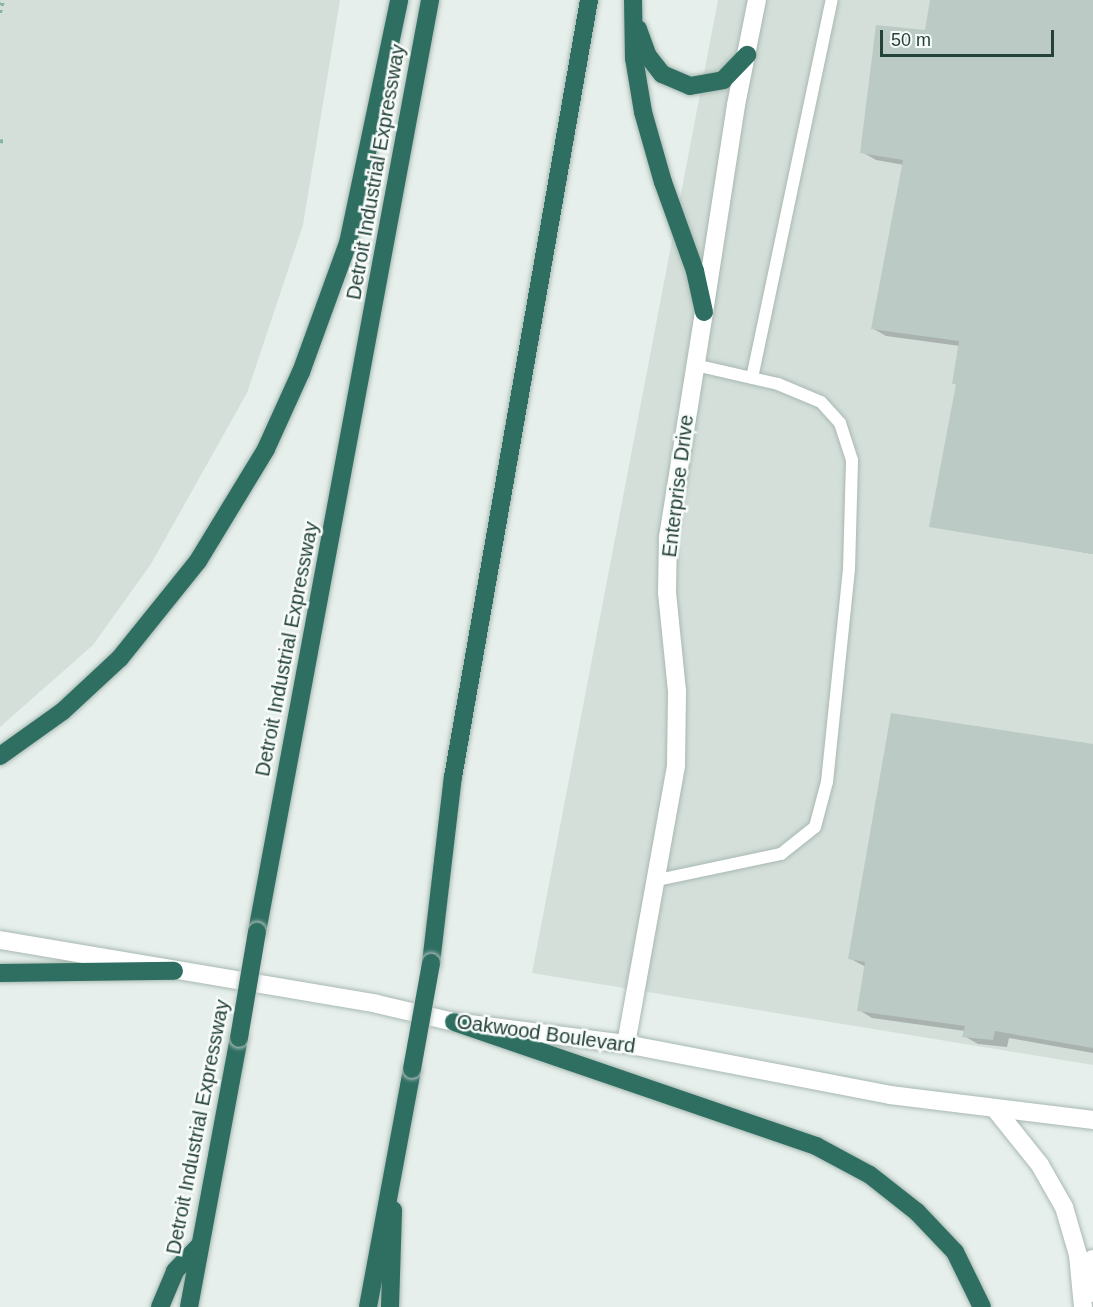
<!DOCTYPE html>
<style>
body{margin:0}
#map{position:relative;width:1093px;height:1307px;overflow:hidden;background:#e6efeb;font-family:Arial,sans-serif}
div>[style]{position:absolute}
.built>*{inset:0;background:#d4dfda}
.shadow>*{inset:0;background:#0003}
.building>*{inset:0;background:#bbcac4}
.path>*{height:4px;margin-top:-2px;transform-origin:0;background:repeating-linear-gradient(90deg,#86b3a5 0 3px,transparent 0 7.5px)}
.roads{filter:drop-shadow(0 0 2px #a8b8b2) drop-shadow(0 0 2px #a8b8b2)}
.service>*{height:12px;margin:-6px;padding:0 6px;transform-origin:6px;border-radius:6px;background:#fff}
.minor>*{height:18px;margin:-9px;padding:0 9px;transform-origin:9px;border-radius:9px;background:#fff}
.secondary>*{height:18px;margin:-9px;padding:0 9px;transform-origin:9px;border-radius:9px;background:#fff}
.motorway>*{height:18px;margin:-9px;padding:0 9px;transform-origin:9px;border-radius:9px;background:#2f6f62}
.bridges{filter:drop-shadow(0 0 2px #c2cac8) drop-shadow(0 0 2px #c2cac8)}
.motorway-bridge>*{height:18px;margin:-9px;padding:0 9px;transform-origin:9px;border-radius:9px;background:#2f6f62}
span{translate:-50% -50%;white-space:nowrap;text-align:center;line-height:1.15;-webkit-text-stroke:5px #f7fbf9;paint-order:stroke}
.street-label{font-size:20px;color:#24423a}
.scale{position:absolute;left:880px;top:30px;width:174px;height:27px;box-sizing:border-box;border:3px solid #24423a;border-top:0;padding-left:8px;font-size:18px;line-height:21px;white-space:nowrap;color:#24423a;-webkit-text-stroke:4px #f7fbf9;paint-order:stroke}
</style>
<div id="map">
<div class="built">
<div style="clip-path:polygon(0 0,340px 0,303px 225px,247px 393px,151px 564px,93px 645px,0 727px)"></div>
<div style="clip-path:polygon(718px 0,1093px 0,1093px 1065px,532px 973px)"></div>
</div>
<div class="shadow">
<div style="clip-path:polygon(931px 0,1093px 0,1093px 554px,931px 526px,957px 385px,953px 383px,960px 346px,886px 336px,872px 328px,904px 165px,876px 160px,862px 152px,926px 31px)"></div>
<div style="clip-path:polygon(1093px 746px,1093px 1053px,1009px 1038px,1007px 1047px,978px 1044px,964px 1036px,965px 1031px,872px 1018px,859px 1010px,866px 967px,849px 958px)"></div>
</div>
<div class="building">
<div style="clip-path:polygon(930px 0,1093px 0,1093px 554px,929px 527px,956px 384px,952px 384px,959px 341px,871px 329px,903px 160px,860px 153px,876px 25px,925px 30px)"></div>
<div style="clip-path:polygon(891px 713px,1093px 744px,1093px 1048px,995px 1031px,993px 1040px,962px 1037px,965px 1026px,857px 1011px,865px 962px,848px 959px)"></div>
</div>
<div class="path">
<div style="left:0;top:13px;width:13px;rotate:-77deg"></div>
<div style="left:0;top:141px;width:6px;rotate:9deg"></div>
</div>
<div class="roads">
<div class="service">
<div style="left:752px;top:378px;width:386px;rotate:-78.1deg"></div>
<div style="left:653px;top:881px;width:131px;rotate:-11.9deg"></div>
<div style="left:781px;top:854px;width:43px;rotate:-38.5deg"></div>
<div style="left:815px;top:827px;width:47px;rotate:-75.1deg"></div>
<div style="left:827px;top:782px;width:214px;rotate:-84.1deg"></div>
<div style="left:849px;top:569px;width:109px;rotate:-88.4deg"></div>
<div style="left:852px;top:460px;width:39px;rotate:-108deg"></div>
<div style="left:840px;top:423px;width:28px;rotate:-132deg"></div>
<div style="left:821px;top:402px;width:47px;rotate:-157.3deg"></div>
<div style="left:778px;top:384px;width:85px;rotate:-167.1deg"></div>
</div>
<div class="minor">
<div style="left:704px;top:312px;width:209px;rotate:-81.2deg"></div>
<div style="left:736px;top:105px;width:107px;rotate:-78.7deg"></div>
</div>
<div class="secondary">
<div style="left:0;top:940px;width:382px;rotate:9.6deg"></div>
<div style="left:377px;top:1004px;width:79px;rotate:13.2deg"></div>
<div style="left:454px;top:1022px;width:173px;rotate:7.3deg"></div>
<div style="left:626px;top:1044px;width:269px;rotate:10.9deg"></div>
<div style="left:890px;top:1095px;width:205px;rotate:7deg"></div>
<div style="left:626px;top:1044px;width:283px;rotate:-79.8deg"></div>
<div style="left:676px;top:765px;width:74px;rotate:-89.2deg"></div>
<div style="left:677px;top:691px;width:99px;rotate:-95.8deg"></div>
<div style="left:667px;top:593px;width:56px;rotate:-89deg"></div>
<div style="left:668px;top:537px;width:228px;rotate:-80.9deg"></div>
<div style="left:996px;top:1110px;width:70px;rotate:51.3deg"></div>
<div style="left:1040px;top:1165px;width:48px;rotate:60.3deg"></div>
<div style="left:1064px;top:1207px;width:50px;rotate:73.7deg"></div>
<div style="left:1078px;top:1255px;width:52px;rotate:84.5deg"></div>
<div style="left:1091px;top:1293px;width:34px;rotate:-87deg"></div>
</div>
<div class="motorway">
<div style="left:633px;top:0;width:58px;rotate:89deg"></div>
<div style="left:634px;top:58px;width:55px;rotate:80.5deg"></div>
<div style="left:643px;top:112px;width:73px;rotate:74.1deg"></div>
<div style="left:663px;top:182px;width:95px;rotate:70.2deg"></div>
<div style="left:695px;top:271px;width:42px;rotate:77.6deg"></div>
<div style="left:638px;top:29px;width:29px;rotate:70deg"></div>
<div style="left:648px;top:56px;width:23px;rotate:52deg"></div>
<div style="left:662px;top:74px;width:30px;rotate:23deg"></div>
<div style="left:690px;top:86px;width:34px;rotate:-10deg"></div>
<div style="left:723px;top:80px;width:35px;rotate:-46deg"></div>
<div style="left:0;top:756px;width:77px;rotate:-35.5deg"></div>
<div style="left:63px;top:711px;width:78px;rotate:-42.9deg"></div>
<div style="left:120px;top:658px;width:124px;rotate:-51.2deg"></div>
<div style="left:198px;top:561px;width:131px;rotate:-58.7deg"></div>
<div style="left:266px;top:449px;width:85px;rotate:-65.6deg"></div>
<div style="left:301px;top:372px;width:137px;rotate:-70deg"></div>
<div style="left:348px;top:243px;width:248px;rotate:-78.1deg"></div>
<div style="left:257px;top:932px;width:948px;rotate:-79.48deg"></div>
<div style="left:431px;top:963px;width:187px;rotate:-83.3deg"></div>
<div style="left:453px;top:777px;width:789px;rotate:-80.07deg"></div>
<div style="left:0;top:973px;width:174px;rotate:-0.7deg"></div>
<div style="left:454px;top:1022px;width:383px;rotate:18.9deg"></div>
<div style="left:816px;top:1146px;width:61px;rotate:28.2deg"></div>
<div style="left:870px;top:1175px;width:60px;rotate:38.2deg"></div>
<div style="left:917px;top:1212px;width:55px;rotate:46.5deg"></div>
<div style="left:955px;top:1252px;width:61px;rotate:63.9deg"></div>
<div style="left:160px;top:1307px;width:39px;rotate:-67deg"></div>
<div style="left:175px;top:1271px;width:35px;rotate:-46deg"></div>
<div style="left:189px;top:1307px;width:274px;rotate:-79.5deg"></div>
<div style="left:368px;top:1307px;width:242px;rotate:-79.5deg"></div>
<div style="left:390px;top:1307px;width:97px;rotate:-88.2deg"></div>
</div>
</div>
<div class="bridges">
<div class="motorway-bridge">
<div style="left:239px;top:1038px;width:108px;rotate:-80.4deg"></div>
<div style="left:412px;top:1069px;width:108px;rotate:-79.8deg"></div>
</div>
</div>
<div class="street-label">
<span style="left:376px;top:172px;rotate:-80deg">Detroit Industrial Expressway</span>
<span style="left:678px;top:486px;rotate:-83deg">Enterprise Drive</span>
<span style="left:287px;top:649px;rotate:-79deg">Detroit Industrial Expressway</span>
<span style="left:546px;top:1034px;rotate:8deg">Oakwood Boulevard</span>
<span style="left:198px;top:1127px;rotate:-79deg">Detroit Industrial Expressway</span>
</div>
<div class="scale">50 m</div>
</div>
